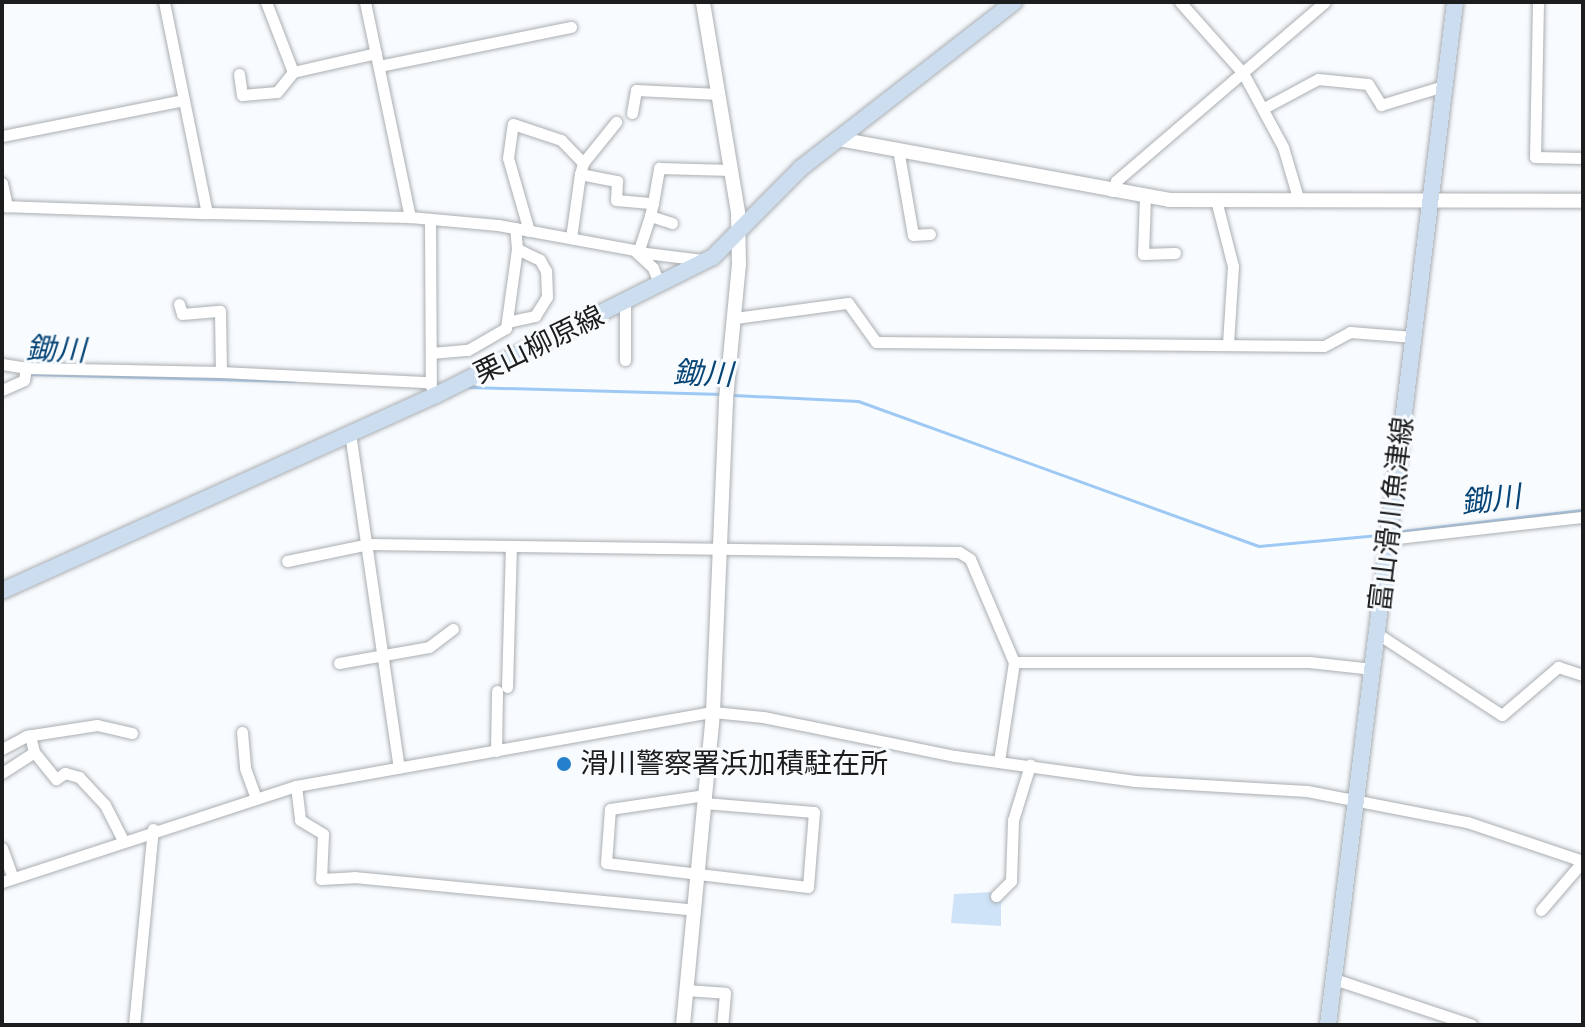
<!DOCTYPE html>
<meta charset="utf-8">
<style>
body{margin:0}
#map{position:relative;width:1585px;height:1027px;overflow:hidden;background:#f9fcff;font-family:Signika,"Noto Sans JP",sans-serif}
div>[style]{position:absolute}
.green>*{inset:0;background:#cee3f8}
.stream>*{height:3px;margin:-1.5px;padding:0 1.5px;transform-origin:1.5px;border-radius:1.5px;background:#9ec9f5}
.roads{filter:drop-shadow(0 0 2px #aaaeb2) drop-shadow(0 0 2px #aaaeb2)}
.minor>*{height:11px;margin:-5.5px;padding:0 5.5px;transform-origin:5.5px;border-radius:5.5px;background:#fff}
.tertiary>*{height:14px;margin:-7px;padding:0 7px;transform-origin:7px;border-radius:7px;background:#fff}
.secondary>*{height:16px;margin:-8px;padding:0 8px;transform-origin:8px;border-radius:8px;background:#cbddef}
.dots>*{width:22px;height:22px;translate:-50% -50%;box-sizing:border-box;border:4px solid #f9fcff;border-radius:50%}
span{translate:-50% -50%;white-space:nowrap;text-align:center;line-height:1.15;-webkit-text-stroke:6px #f9fcff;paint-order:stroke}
.street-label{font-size:28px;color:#1b1d1e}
.poi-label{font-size:28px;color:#1b1d1e}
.left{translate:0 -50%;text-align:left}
.water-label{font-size:30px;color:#074576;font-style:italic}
.frame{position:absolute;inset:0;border:4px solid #1b1d1e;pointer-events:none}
</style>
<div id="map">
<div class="green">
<div style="clip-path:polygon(992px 892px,1001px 898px,1001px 926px,951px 923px,954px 894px)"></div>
</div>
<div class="stream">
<div style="left:29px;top:374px;width:265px;rotate:1.5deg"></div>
<div style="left:469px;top:387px;width:253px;rotate:1.6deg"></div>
<div style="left:733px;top:395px;width:125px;rotate:2.7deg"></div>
<div style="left:858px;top:401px;width:426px;rotate:19.9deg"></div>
<div style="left:1259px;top:546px;width:120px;rotate:-5.3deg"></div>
<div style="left:1403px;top:531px;width:181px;rotate:-6.7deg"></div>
</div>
<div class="roads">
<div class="minor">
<div style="left:164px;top:2px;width:215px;rotate:78.5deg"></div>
<div style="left:207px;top:213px;width:203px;rotate:1.1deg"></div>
<div style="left:410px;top:217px;width:88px;rotate:5.2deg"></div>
<div style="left:498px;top:225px;width:138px;rotate:10.4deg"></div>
<div style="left:634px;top:250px;width:26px;rotate:43deg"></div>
<div style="left:653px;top:268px;width:18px;rotate:68deg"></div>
<div style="left:266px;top:2px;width:75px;rotate:68.9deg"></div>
<div style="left:365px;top:2px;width:220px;rotate:78.2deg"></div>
<div style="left:1180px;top:2px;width:95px;rotate:48.4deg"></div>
<div style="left:1243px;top:73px;width:84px;rotate:61.6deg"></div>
<div style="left:1283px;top:147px;width:56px;rotate:73.5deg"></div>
<div style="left:1538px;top:2px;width:155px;rotate:91.1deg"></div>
<div style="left:1535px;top:157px;width:48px;rotate:1.2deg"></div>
<div style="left:379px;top:66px;width:196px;rotate:-11.5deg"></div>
<div style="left:239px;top:74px;width:21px;rotate:82deg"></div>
<div style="left:242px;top:95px;width:35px;rotate:-5deg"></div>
<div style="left:277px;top:92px;width:26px;rotate:-51deg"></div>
<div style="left:293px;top:72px;width:85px;rotate:-12.9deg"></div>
<div style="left:1264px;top:108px;width:61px;rotate:-28.2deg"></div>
<div style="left:1318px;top:79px;width:50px;rotate:5.7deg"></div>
<div style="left:1368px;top:84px;width:25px;rotate:58deg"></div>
<div style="left:1381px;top:105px;width:66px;rotate:-16.8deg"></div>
<div style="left:632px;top:113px;width:23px;rotate:-80deg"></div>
<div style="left:636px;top:90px;width:82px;rotate:2.8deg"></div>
<div style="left:2px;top:136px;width:185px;rotate:-11.2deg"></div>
<div style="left:898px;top:149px;width:87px;rotate:80.1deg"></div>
<div style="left:913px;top:235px;width:17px;rotate:-3deg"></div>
<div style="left:583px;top:163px;width:53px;rotate:-51.2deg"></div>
<div style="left:2px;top:183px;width:24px;rotate:78deg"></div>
<div style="left:1112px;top:191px;width:11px;rotate:-68deg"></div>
<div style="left:1116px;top:181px;width:275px;rotate:-40.6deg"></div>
<div style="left:1145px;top:196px;width:58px;rotate:92deg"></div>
<div style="left:1143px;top:254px;width:32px;rotate:-2deg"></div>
<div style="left:1216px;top:200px;width:68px;rotate:75.6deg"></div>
<div style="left:1233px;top:266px;width:78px;rotate:93.7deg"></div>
<div style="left:653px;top:203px;width:36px;rotate:-80deg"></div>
<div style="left:659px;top:168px;width:72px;rotate:1.6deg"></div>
<div style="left:2px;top:206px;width:205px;rotate:2deg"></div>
<div style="left:430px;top:219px;width:167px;rotate:89.7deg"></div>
<div style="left:672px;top:223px;width:23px;rotate:-162deg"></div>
<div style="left:650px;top:216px;width:38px;rotate:108deg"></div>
<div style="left:638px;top:252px;width:65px;rotate:7deg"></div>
<div style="left:529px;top:231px;width:76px;rotate:-106deg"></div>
<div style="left:508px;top:158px;width:34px;rotate:-82deg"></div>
<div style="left:513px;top:124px;width:51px;rotate:18.4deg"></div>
<div style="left:561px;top:140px;width:32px;rotate:46deg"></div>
<div style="left:583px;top:163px;width:11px;rotate:105deg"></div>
<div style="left:571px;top:238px;width:65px;rotate:-82deg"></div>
<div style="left:580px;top:174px;width:38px;rotate:11deg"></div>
<div style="left:617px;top:181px;width:19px;rotate:93deg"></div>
<div style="left:616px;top:200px;width:37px;rotate:5deg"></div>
<div style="left:653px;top:203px;width:13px;rotate:103deg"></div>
<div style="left:179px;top:304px;width:10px;rotate:73deg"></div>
<div style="left:182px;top:314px;width:38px;rotate:-5deg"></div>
<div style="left:220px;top:311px;width:61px;rotate:89.1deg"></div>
<div style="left:221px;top:372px;width:208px;rotate:2.8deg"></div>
<div style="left:735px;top:318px;width:114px;rotate:-7.6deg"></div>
<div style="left:848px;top:303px;width:48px;rotate:54.3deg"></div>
<div style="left:876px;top:342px;width:448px;rotate:0.5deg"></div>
<div style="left:1324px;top:346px;width:30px;rotate:-28deg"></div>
<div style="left:1350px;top:332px;width:63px;rotate:4.5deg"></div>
<div style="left:507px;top:322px;width:29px;rotate:-12deg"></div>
<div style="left:535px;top:316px;width:22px;rotate:-58deg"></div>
<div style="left:547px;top:297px;width:26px;rotate:-92deg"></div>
<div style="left:546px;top:271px;width:13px;rotate:-119deg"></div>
<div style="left:540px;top:260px;width:25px;rotate:-154deg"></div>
<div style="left:431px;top:353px;width:37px;rotate:-5deg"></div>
<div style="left:468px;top:350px;width:44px;rotate:-30.1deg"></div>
<div style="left:506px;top:328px;width:80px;rotate:-82.1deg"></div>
<div style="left:517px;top:249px;width:21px;rotate:-95deg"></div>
<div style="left:625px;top:360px;width:57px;rotate:-90deg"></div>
<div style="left:2px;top:364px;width:24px;rotate:9deg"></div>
<div style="left:2px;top:390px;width:24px;rotate:-24deg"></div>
<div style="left:24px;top:380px;width:12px;rotate:-81deg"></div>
<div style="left:26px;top:368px;width:195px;rotate:1.2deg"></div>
<div style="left:350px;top:433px;width:338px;rotate:81.7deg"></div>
<div style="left:1389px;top:539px;width:195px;rotate:-6.5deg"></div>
<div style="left:287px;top:561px;width:84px;rotate:-11.7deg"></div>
<div style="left:369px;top:544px;width:590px;rotate:0.78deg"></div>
<div style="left:959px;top:552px;width:13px;rotate:32deg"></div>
<div style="left:970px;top:559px;width:112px;rotate:66.9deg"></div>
<div style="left:1014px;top:662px;width:100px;rotate:98.6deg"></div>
<div style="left:1378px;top:634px;width:148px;rotate:33.2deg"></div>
<div style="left:1502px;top:715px;width:74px;rotate:-40.6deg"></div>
<div style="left:1558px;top:667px;width:26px;rotate:18deg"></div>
<div style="left:1014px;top:662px;width:295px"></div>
<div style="left:1309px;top:662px;width:64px;rotate:6.2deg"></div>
<div style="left:339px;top:663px;width:91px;rotate:-10.1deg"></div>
<div style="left:429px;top:647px;width:30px;rotate:-37deg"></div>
<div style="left:507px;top:687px;width:141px;rotate:-88.4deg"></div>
<div style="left:242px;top:732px;width:36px;rotate:85deg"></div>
<div style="left:245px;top:768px;width:32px;rotate:70deg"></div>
<div style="left:30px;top:735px;width:17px;rotate:77deg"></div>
<div style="left:34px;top:752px;width:35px;rotate:51deg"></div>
<div style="left:56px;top:779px;width:11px;rotate:-34deg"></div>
<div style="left:65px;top:773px;width:15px;rotate:16deg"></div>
<div style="left:79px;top:777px;width:38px;rotate:47deg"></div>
<div style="left:105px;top:805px;width:39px;rotate:63deg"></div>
<div style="left:2px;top:749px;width:27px;rotate:-28deg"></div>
<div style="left:26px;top:736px;width:72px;rotate:-8.8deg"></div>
<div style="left:97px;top:725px;width:36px;rotate:13deg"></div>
<div style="left:496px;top:751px;width:60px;rotate:-89deg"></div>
<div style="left:2px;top:773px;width:38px;rotate:-33deg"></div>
<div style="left:296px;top:786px;width:34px;rotate:83deg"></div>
<div style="left:300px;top:820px;width:27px;rotate:31deg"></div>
<div style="left:323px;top:834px;width:45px;rotate:92.5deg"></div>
<div style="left:321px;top:879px;width:33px;rotate:-3deg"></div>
<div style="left:354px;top:877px;width:342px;rotate:5.5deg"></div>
<div style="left:704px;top:803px;width:110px;rotate:4.7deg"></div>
<div style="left:814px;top:812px;width:75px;rotate:94.6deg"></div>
<div style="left:808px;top:887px;width:203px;rotate:-173.2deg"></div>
<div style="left:606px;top:863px;width:54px;rotate:-85.8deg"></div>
<div style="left:610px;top:809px;width:96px;rotate:-8.4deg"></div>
<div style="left:2px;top:848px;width:32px;rotate:70deg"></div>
<div style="left:2px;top:882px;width:309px;rotate:-18.1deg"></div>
<div style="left:296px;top:786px;width:424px;rotate:-10.1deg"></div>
<div style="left:713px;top:712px;width:50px;rotate:5.7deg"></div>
<div style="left:763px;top:717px;width:196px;rotate:11.5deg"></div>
<div style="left:955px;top:756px;width:182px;rotate:7.9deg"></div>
<div style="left:1135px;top:781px;width:172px;rotate:3.3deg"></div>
<div style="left:1307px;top:791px;width:163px;rotate:11deg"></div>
<div style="left:1467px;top:822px;width:122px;rotate:18.6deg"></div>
<div style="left:996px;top:896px;width:21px;rotate:-45deg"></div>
<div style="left:1011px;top:881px;width:61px;rotate:-88.1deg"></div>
<div style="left:1013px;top:820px;width:58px;rotate:-72.8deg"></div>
<div style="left:1541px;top:910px;width:65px;rotate:-49.4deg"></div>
<div style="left:1334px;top:979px;width:145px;rotate:18.4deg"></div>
<div style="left:686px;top:990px;width:39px;rotate:4deg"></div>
<div style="left:725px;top:993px;width:32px;rotate:95deg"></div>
<div style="left:134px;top:1025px;width:197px;rotate:-84.5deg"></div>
</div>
<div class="tertiary">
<div style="left:838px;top:139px;width:337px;rotate:10.4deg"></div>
<div style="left:1169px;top:200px;width:414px;rotate:0.1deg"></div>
<div style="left:683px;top:1025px;width:314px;rotate:-84.5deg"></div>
<div style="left:713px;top:712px;width:313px;rotate:-87.6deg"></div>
<div style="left:726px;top:399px;width:135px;rotate:-84.5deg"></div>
<div style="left:739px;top:265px;width:53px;rotate:-91.1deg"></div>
<div style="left:738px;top:212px;width:213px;rotate:-99.5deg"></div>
</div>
<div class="secondary">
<div style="left:2px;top:591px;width:476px;rotate:-24.3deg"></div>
<div style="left:436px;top:395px;width:309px;rotate:-26.5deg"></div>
<div style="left:713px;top:257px;width:125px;rotate:-45.3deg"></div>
<div style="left:801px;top:168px;width:270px;rotate:-37.9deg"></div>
<div style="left:1328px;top:1025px;width:1031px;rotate:-82.92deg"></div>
</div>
</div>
<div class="dots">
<div style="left:564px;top:764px;background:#257fcc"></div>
</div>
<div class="street-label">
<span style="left:539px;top:345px;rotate:-26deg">栗山柳原線</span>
<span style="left:1392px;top:514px;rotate:-83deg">富山滑川魚津線</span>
</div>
<div class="poi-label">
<span class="left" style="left:580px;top:764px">滑川警察署浜加積駐在所</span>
</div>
<div class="water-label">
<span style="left:56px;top:351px;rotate:2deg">鋤川</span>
<span style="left:703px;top:375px;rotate:2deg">鋤川</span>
<span style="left:1491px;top:501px;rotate:-7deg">鋤川</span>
</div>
<div class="frame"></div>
</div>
